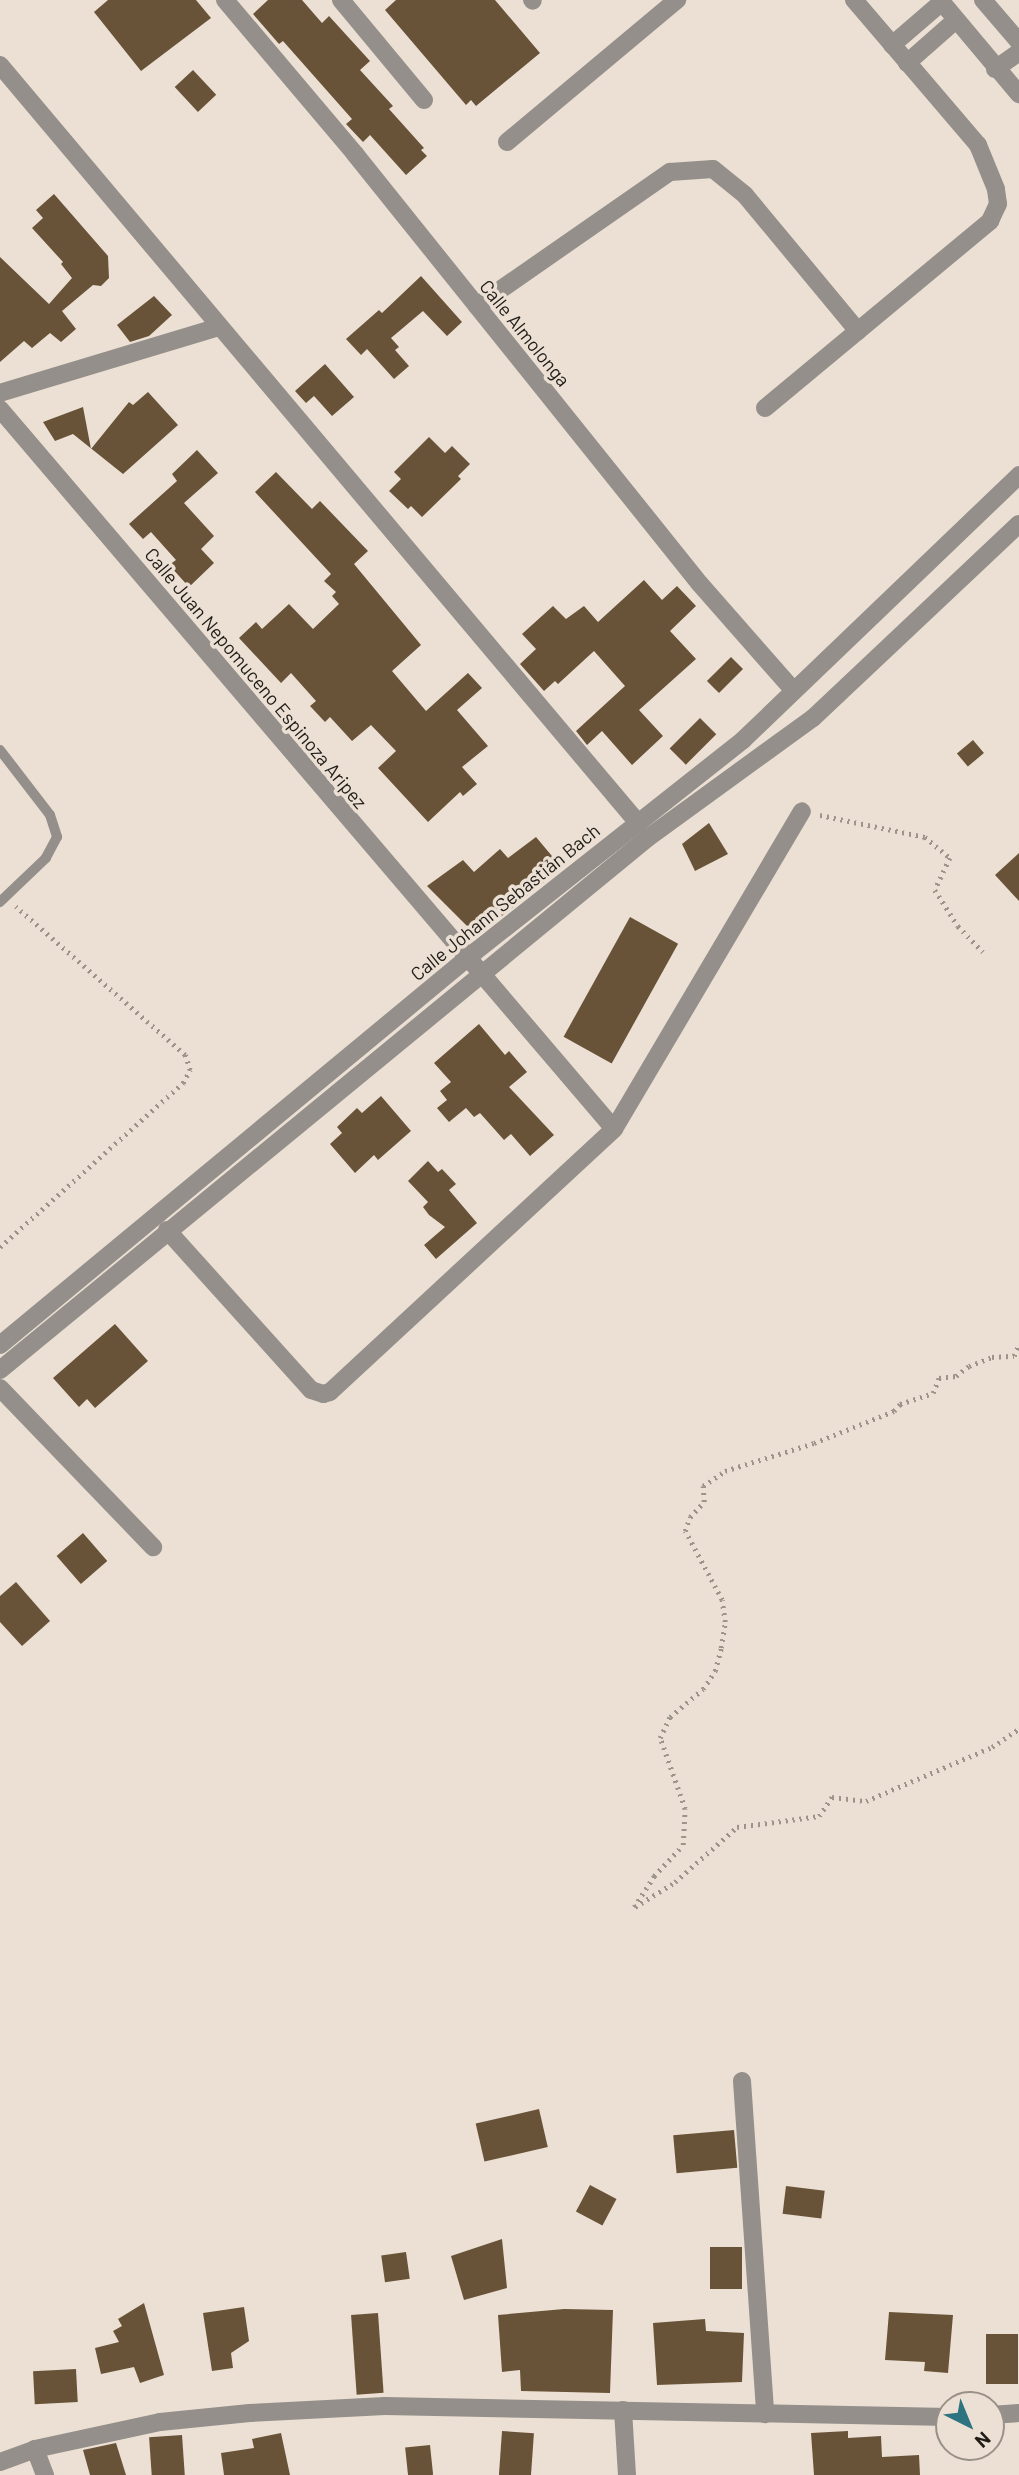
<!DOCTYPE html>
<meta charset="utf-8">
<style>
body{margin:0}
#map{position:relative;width:1019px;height:2475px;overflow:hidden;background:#ebe0d3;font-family:Barlow,sans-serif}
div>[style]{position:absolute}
.building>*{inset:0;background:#695338;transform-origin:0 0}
.path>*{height:4.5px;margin-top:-2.25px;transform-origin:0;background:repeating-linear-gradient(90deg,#9c948a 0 2px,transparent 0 7px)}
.service>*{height:10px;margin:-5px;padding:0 5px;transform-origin:5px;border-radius:5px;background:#948f8a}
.minor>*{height:18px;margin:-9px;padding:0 9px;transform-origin:9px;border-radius:9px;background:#948f8a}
span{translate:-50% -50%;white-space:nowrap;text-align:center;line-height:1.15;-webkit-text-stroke:7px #ebe0d3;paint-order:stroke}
.street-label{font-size:19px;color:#1f1b16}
.north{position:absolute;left:935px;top:2391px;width:70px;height:70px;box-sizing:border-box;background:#ebe0d3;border:2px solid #999187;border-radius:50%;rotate:137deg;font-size:19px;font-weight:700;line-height:28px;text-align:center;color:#1f1b16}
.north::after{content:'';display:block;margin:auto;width:24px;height:32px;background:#2d7380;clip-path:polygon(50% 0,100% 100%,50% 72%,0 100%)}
</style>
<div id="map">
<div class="building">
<div style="clip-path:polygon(108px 0,196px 0,211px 18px,141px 71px,94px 12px)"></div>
<div style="clip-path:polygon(268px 0,302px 0,322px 23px,329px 16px,370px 61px,360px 70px,393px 106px,389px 109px,424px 148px,421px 150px,427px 156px,406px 175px,370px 135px,363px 142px,346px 124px,352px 119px,283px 41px,279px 44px,253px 14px)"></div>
<div style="clip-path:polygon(396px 0,495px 0,540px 53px,476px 106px,471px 100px,466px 105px,385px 10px)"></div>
<div style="left:193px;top:70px;width:34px;height:25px;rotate:47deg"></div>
<div style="clip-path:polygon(54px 194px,108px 256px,109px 278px,101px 286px,93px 285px,62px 311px,76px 329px,61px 342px,50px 333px,32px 348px,24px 341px,0 362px,0 257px,49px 304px,72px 278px,61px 264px,63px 262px,32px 228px,43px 218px,36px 210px)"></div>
<div style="clip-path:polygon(421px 276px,462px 322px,447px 336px,423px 311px,391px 338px,399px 347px,395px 350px,409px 366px,394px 379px,367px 349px,361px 355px,346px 339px,379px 310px,382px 313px)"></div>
<div style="clip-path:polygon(154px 296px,172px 315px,149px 336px,130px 342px,117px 325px)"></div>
<div style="clip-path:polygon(325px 364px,354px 397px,332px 416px,314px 396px,306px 403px,295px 391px)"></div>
<div style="clip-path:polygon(148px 392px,178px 425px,123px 474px,73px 434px,55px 441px,43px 422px,83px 407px,91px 449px,129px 402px,133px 405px)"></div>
<div style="clip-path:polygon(429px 437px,445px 453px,452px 446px,470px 464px,458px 476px,461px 479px,422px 517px,411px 506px,408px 509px,389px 491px,401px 479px,394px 472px)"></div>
<div style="clip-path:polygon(197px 450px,218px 473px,184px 503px,214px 536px,201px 549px,214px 563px,189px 587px,169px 565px,176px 560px,151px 532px,143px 539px,129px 524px,177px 481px,172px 474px)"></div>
<div style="clip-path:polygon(276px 472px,312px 509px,320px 501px,368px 551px,354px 564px,421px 645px,392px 671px,426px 711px,468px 673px,482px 688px,457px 710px,488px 746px,462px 767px,477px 784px,463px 796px,460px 792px,428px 822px,378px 768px,396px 751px,371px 725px,352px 741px,330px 717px,325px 722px,310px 706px,316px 701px,291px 673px,281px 683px,239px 638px,256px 622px,262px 629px,289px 604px,313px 629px,339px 604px,332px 596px,336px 592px,324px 581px,331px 574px,255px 492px)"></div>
<div style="clip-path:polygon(644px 580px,662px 600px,677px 586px,696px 606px,670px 631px,696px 659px,639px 710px,663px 736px,632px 765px,602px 731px,587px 745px,576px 731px,625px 686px,594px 651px,558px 684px,555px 681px,544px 691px,520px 664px,536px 649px,522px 634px,553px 606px,566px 619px,584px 606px,598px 622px)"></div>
<div style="left:731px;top:657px;width:17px;height:34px;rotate:45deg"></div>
<div style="left:700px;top:718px;width:23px;height:43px;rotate:45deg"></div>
<div style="left:973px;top:740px;width:17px;height:21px;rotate:50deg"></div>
<div style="clip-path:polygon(709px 823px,728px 854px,695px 871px,682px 844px)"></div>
<div style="clip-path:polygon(536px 837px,562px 868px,477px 936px,427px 886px,463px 860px,474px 872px,500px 849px,508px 858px)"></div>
<div style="clip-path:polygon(1019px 853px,1019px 901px,995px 875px)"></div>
<div style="left:630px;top:917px;width:55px;height:137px;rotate:29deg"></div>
<div style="clip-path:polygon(479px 1024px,505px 1055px,509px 1051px,527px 1072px,509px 1087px,554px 1135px,530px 1156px,511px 1134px,504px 1140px,480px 1113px,474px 1117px,466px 1108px,449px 1122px,437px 1108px,447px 1100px,440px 1091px,451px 1082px,434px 1063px)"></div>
<div style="clip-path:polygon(381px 1096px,411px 1131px,378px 1160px,374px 1155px,355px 1173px,330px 1144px,342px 1133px,337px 1127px,357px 1108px,362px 1113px)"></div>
<div style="clip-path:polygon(428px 1161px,438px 1172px,442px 1169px,456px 1184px,449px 1190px,477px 1223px,436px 1259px,424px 1245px,445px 1227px,429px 1215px,423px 1207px,428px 1202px,408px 1181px)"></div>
<div style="clip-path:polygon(115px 1324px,148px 1361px,95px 1408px,87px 1399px,79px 1407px,53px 1378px)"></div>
<div style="left:83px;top:1533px;width:37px;height:35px;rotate:49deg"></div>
<div style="clip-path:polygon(16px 1582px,50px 1621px,22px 1646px,0 1622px,0 1596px)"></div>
<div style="left:539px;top:2109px;width:39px;height:65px;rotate:77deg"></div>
<div style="left:734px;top:2130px;width:38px;height:61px;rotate:85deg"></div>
<div style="left:590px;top:2185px;width:30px;height:30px;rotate:28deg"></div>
<div style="left:786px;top:2186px;width:39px;height:28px;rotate:7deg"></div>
<div style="clip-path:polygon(502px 2239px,507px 2288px,464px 2300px,451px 2256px)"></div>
<div style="left:710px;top:2247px;width:32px;height:42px"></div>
<div style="left:406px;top:2252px;width:27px;height:25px;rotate:82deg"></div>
<div style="clip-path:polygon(144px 2303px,164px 2375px,140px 2383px,134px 2367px,101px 2374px,95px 2348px,119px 2342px,113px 2331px,122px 2326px,118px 2319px)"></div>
<div style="clip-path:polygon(244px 2307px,249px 2341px,231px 2353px,233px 2368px,212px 2371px,203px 2313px)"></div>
<div style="clip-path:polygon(564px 2309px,613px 2310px,610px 2393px,521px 2391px,520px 2370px,502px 2372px,498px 2315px)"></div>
<div style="clip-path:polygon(889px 2312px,953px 2315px,948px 2373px,924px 2371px,925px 2362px,885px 2360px)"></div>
<div style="left:378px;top:2313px;width:80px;height:27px;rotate:86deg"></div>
<div style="clip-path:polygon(705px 2319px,706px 2331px,744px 2333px,742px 2382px,657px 2385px,653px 2323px)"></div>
<div style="left:986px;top:2334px;width:32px;height:50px"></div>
<div style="left:76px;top:2369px;width:33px;height:43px;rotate:87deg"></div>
<div style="left:502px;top:2431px;width:32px;height:44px;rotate:4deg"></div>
<div style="clip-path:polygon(848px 2431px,848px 2438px,881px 2436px,882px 2457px,919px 2455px,920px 2475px,814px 2475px,811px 2433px)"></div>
<div style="clip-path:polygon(281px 2433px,290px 2475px,224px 2475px,221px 2453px,254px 2448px,252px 2439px)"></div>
<div style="left:182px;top:2435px;width:40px;height:33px;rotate:86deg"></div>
<div style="clip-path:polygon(116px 2443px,126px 2475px,90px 2475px,83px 2450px)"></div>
<div style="left:430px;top:2445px;width:30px;height:25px;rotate:84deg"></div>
</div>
<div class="path">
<div style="left:820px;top:815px;width:107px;rotate:11.8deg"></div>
<div style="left:925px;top:837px;width:33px;rotate:40deg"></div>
<div style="left:950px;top:858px;width:35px;rotate:115deg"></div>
<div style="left:935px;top:890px;width:43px;rotate:57.4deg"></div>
<div style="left:958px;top:926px;width:36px;rotate:46deg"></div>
<div style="left:0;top:1247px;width:246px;rotate:-41.9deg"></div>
<div style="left:183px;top:1083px;width:15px;rotate:-62deg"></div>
<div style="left:190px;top:1070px;width:16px;rotate:-108deg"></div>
<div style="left:185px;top:1055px;width:225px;rotate:-138.8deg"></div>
<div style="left:634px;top:1907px;width:37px;rotate:-57deg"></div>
<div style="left:654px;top:1876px;width:42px;rotate:-46.9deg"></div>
<div style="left:683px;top:1845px;width:36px;rotate:-87deg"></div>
<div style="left:685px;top:1809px;width:75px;rotate:-109.4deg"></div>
<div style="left:660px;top:1738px;width:23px;rotate:-65deg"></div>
<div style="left:670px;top:1717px;width:43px;rotate:-40.3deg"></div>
<div style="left:703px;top:1689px;width:22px;rotate:-56deg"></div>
<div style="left:715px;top:1671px;width:24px;rotate:-75deg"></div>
<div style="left:721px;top:1648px;width:26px;rotate:-81deg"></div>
<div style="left:725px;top:1622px;width:22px;rotate:-98deg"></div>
<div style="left:722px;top:1600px;width:78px;rotate:-118.2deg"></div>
<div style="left:685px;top:1531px;width:15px;rotate:-70deg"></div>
<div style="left:690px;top:1517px;width:21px;rotate:-47deg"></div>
<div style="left:704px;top:1502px;width:16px;rotate:-94deg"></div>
<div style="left:703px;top:1486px;width:27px;rotate:-34deg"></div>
<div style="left:725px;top:1471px;width:93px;rotate:-17.5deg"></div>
<div style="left:814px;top:1443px;width:86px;rotate:-21.8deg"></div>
<div style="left:894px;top:1411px;width:9px;rotate:-49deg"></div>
<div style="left:900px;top:1404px;width:35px;rotate:-18deg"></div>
<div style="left:933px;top:1393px;width:16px;rotate:-68deg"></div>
<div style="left:939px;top:1378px;width:17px;rotate:-7deg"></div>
<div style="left:956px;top:1376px;width:16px;rotate:-38deg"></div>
<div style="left:969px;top:1366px;width:25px;rotate:-21deg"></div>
<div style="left:992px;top:1357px;width:22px;rotate:-3deg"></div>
<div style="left:1014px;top:1356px;width:13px;rotate:-67deg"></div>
<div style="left:635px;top:1907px;width:47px;rotate:-32deg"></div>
<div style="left:675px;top:1882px;width:83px;rotate:-41.6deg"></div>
<div style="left:737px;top:1827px;width:83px;rotate:-7.6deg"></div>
<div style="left:819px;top:1816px;width:23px;rotate:-56deg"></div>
<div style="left:832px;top:1797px;width:34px;rotate:7deg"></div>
<div style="left:866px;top:1801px;width:137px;rotate:-23.2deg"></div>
<div style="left:992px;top:1747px;width:32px;rotate:-34deg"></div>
</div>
<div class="service">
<div style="left:0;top:750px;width:82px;rotate:52.4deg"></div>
<div style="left:50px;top:815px;width:23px;rotate:72deg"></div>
<div style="left:57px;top:837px;width:24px;rotate:118deg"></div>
<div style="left:46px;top:858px;width:64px;rotate:136.3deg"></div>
</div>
<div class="minor">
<div style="left:225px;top:0;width:202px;rotate:49.8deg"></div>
<div style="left:355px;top:154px;width:551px;rotate:51.26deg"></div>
<div style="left:700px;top:584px;width:142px;rotate:48.7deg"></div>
<div style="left:341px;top:0;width:130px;rotate:50.3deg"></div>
<div style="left:532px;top:0;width:1px;rotate:45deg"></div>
<div style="left:940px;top:0;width:123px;rotate:50deg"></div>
<div style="left:983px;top:0;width:55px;rotate:49.4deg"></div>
<div style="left:892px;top:45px;width:66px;rotate:-40.7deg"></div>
<div style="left:907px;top:63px;width:65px;rotate:-41.3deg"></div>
<div style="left:0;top:65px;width:991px;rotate:49.91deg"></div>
<div style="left:995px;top:69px;width:29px;rotate:-35deg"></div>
<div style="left:507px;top:142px;width:222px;rotate:-39.9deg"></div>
<div style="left:477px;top:306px;width:235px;rotate:-34.8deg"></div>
<div style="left:670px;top:172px;width:43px;rotate:-4deg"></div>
<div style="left:713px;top:169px;width:41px;rotate:39.1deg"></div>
<div style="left:745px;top:195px;width:177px;rotate:50.3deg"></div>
<div style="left:0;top:393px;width:229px;rotate:-16.8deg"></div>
<div style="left:765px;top:408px;width:293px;rotate:-39.7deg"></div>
<div style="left:990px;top:221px;width:19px;rotate:-65deg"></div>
<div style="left:998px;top:204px;width:15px;rotate:-98deg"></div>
<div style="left:996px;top:189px;width:48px;rotate:-112.2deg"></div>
<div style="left:978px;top:145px;width:191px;rotate:-130.5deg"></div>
<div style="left:0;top:409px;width:946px;rotate:49.54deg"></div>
<div style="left:167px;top:1230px;width:215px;rotate:48deg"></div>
<div style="left:311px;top:1390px;width:13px;rotate:18deg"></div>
<div style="left:323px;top:1394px;width:7px;rotate:-16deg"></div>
<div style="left:330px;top:1392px;width:387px;rotate:-42.8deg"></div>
<div style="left:614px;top:1129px;width:369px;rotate:-59.4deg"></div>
<div style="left:0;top:1345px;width:618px;rotate:-39.62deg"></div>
<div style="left:476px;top:951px;width:340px;rotate:-38.3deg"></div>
<div style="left:743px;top:740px;width:383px;rotate:-43.8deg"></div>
<div style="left:0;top:1370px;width:840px;rotate:-39.4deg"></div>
<div style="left:649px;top:837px;width:203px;rotate:-36deg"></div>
<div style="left:813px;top:718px;width:283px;rotate:-43.3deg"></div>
<div style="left:0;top:1388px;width:221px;rotate:46.1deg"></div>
<div style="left:742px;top:2081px;width:334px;rotate:86deg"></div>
<div style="left:623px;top:2410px;width:65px;rotate:86.5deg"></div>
<div style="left:991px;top:2415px;width:28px;rotate:-4deg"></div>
<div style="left:35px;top:2449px;width:28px;rotate:69deg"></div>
<div style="left:0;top:2462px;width:37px;rotate:-20deg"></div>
<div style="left:35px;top:2449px;width:128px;rotate:-12.2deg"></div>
<div style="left:160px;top:2422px;width:90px;rotate:-5.7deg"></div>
<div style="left:250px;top:2413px;width:135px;rotate:-3deg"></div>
<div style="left:385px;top:2406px;width:564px;rotate:1.12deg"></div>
</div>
<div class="street-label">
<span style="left:525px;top:333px;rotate:51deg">Calle Almolonga</span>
<span style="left:256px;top:678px;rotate:50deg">Calle Juan Nepomuceno Espinoza Aripez</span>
<span style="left:505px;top:902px;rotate:-39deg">Calle Johann Sebastián Bach</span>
</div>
<div class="north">N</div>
</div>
